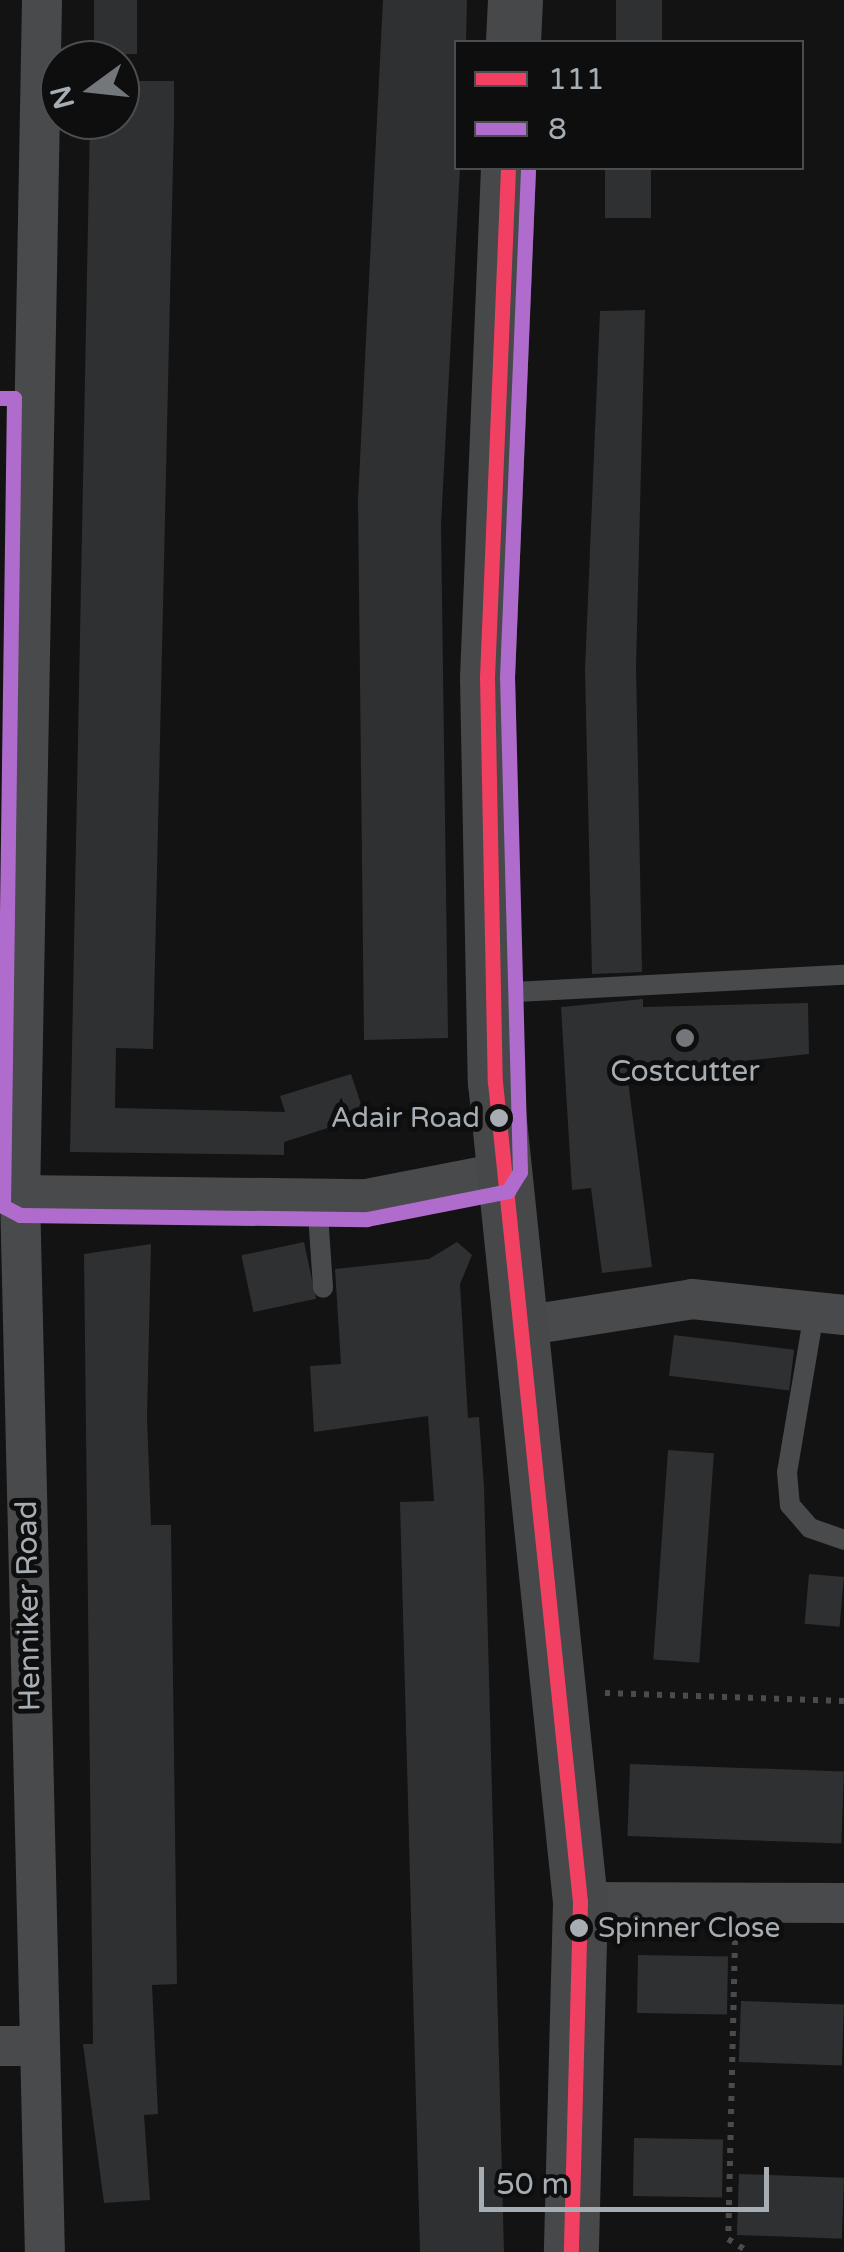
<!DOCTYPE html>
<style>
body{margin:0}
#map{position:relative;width:844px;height:2252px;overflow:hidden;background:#131314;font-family:"Varela Round",sans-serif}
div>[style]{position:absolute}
.building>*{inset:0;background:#2f3031;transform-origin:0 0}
.path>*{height:6px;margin-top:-3px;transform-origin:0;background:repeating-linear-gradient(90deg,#4a4b4d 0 5px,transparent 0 13px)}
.lane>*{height:20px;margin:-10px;padding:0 10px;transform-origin:10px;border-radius:10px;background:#484a4c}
.street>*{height:40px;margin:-20px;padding:0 20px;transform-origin:20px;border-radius:20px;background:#484a4c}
.secondary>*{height:55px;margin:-27.5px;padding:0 27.5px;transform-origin:27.5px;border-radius:27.5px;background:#47484a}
.bus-1>*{height:15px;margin:-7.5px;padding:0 7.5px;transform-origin:7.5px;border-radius:7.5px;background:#f24062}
.bus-2>*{height:15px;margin:-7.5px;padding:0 7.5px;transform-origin:7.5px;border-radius:7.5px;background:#b06ccc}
.dots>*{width:28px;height:28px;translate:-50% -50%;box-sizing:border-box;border:5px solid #0e0e0f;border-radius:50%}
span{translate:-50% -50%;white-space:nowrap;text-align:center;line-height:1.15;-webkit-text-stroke:10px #0e0e0f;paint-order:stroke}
.bus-label{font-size:28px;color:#a6adb3}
.right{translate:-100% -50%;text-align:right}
.left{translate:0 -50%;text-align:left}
.poi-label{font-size:30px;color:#a6adb3}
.street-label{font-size:30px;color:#a6adb3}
.legend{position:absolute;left:454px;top:40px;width:350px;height:130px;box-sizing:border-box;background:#0e0e0f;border:2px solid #4b4e51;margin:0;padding:12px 18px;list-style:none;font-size:30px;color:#a6adb3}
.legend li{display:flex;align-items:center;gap:20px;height:50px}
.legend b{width:50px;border:2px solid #4b4e51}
.north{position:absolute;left:40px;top:40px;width:100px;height:100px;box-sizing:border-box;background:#0e0e0f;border:2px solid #4b4e51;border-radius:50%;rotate:255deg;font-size:28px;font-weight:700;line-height:40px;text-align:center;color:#a6adb3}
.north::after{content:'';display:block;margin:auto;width:35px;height:45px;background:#73777b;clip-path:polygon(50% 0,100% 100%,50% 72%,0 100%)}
.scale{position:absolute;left:479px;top:2167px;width:290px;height:45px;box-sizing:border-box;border:5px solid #a6adb3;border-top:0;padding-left:12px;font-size:30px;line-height:35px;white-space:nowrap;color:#a6adb3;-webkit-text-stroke:8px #0e0e0f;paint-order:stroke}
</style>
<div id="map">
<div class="building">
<div style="left:94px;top:0;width:43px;height:54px"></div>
<div style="clip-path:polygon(383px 0,467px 0,466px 42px,456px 42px,460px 168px,441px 524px,448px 1038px,364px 1040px,358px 500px)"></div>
<div style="left:616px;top:0;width:46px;height:42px"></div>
<div style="clip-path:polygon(120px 81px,174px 81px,174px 119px,153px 1049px,116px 1048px,115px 1108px,285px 1112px,280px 1096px,351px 1074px,365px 1116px,284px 1142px,284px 1155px,70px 1152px,90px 120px,120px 120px)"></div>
<div style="left:605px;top:168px;width:46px;height:50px"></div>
<div style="clip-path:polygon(645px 310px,636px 667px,642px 972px,592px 974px,585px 671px,600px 311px)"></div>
<div style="clip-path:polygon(643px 999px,643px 1007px,808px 1003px,809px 1054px,627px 1073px,652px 1267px,602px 1273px,591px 1188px,572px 1190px,561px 1007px)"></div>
<div style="left:304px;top:1242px;width:58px;height:64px;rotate:78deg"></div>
<div style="clip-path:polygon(457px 1242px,472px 1255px,460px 1284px,468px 1418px,479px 1417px,484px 1487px,504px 2252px,420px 2252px,400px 1502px,434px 1501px,428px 1416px,314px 1432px,310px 1366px,341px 1364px,335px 1269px,429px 1259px)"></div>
<div style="clip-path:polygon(151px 1244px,147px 1417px,151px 1525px,171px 1525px,177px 1984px,152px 1985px,158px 2114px,144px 2115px,150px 2200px,104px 2203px,83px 2044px,93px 2044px,84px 1254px)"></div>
<div style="left:674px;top:1335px;width:121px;height:41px;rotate:7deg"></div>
<div style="left:668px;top:1450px;width:46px;height:210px;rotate:4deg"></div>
<div style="left:809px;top:1574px;width:35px;height:50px;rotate:5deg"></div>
<div style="left:630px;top:1764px;width:214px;height:72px;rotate:2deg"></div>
<div style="left:638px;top:1955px;width:90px;height:58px;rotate:1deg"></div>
<div style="left:741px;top:2001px;width:103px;height:61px;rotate:2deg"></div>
<div style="left:634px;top:2138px;width:89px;height:58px;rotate:1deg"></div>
<div style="left:739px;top:2174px;width:105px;height:61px;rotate:2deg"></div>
</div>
<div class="path">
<div style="left:605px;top:1693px;width:239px;rotate:1.9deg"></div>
<div style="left:735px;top:1940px;width:299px;rotate:91.3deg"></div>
<div style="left:728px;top:2239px;width:25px;rotate:32deg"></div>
</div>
<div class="lane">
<div style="left:496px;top:993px;width:348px;rotate:-3deg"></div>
<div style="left:317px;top:1199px;width:89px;rotate:86.1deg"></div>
<div style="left:814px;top:1313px;width:161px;rotate:99.6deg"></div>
<div style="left:787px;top:1472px;width:33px;rotate:85deg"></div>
<div style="left:790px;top:1505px;width:30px;rotate:49deg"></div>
<div style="left:810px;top:1528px;width:36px;rotate:19deg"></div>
</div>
<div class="street">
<div style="left:42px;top:0;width:1195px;rotate:91.05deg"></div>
<div style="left:20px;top:1195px;width:1057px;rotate:88.65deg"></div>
<div style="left:20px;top:1195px;width:347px;rotate:0.7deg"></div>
<div style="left:367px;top:1199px;width:136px;rotate:-11.1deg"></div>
<div style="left:516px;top:1327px;width:178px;rotate:-9deg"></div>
<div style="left:692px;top:1299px;width:153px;rotate:6deg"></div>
<div style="left:580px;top:1902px;width:264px;rotate:0.2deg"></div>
<div style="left:0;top:2046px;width:38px"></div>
</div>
<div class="secondary">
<div style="left:513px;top:42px;width:42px;rotate:-87.3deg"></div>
<div style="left:508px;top:168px;width:509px;rotate:92.36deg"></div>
<div style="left:487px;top:677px;width:405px;rotate:88.9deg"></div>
<div style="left:495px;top:1082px;width:824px;rotate:84.08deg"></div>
<div style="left:580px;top:1902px;width:350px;rotate:91.5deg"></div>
</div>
<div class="bus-1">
<div style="left:508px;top:168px;width:509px;rotate:92.36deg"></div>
<div style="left:487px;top:677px;width:405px;rotate:88.9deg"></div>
<div style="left:495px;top:1082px;width:824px;rotate:84.08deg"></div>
<div style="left:580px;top:1902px;width:350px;rotate:91.5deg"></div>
</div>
<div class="bus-2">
<div style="left:0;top:398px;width:14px"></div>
<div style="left:14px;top:398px;width:808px;rotate:90.78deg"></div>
<div style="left:3px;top:1206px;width:19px;rotate:28deg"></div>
<div style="left:20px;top:1215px;width:347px;rotate:0.7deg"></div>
<div style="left:367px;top:1219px;width:144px;rotate:-11.2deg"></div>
<div style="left:508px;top:1191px;width:22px;rotate:-58deg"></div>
<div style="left:520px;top:1172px;width:495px;rotate:-91.5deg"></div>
<div style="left:507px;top:677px;width:508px;rotate:-87.63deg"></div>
</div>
<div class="dots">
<div style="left:685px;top:1038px;background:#73777b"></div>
<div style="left:499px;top:1118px;background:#a6adb3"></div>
<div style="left:579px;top:1928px;background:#a6adb3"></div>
</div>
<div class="bus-label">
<span class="right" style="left:480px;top:1118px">Adair Road</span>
<span class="left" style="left:598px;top:1928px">Spinner Close</span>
</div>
<div class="poi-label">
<span style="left:685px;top:1072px">Costcutter</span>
</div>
<div class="street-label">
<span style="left:29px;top:1606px;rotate:-91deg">Henniker Road</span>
</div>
<ul class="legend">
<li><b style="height:12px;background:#f24062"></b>111</li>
<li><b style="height:12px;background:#b06ccc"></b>8</li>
</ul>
<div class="north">N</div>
<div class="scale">50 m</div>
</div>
